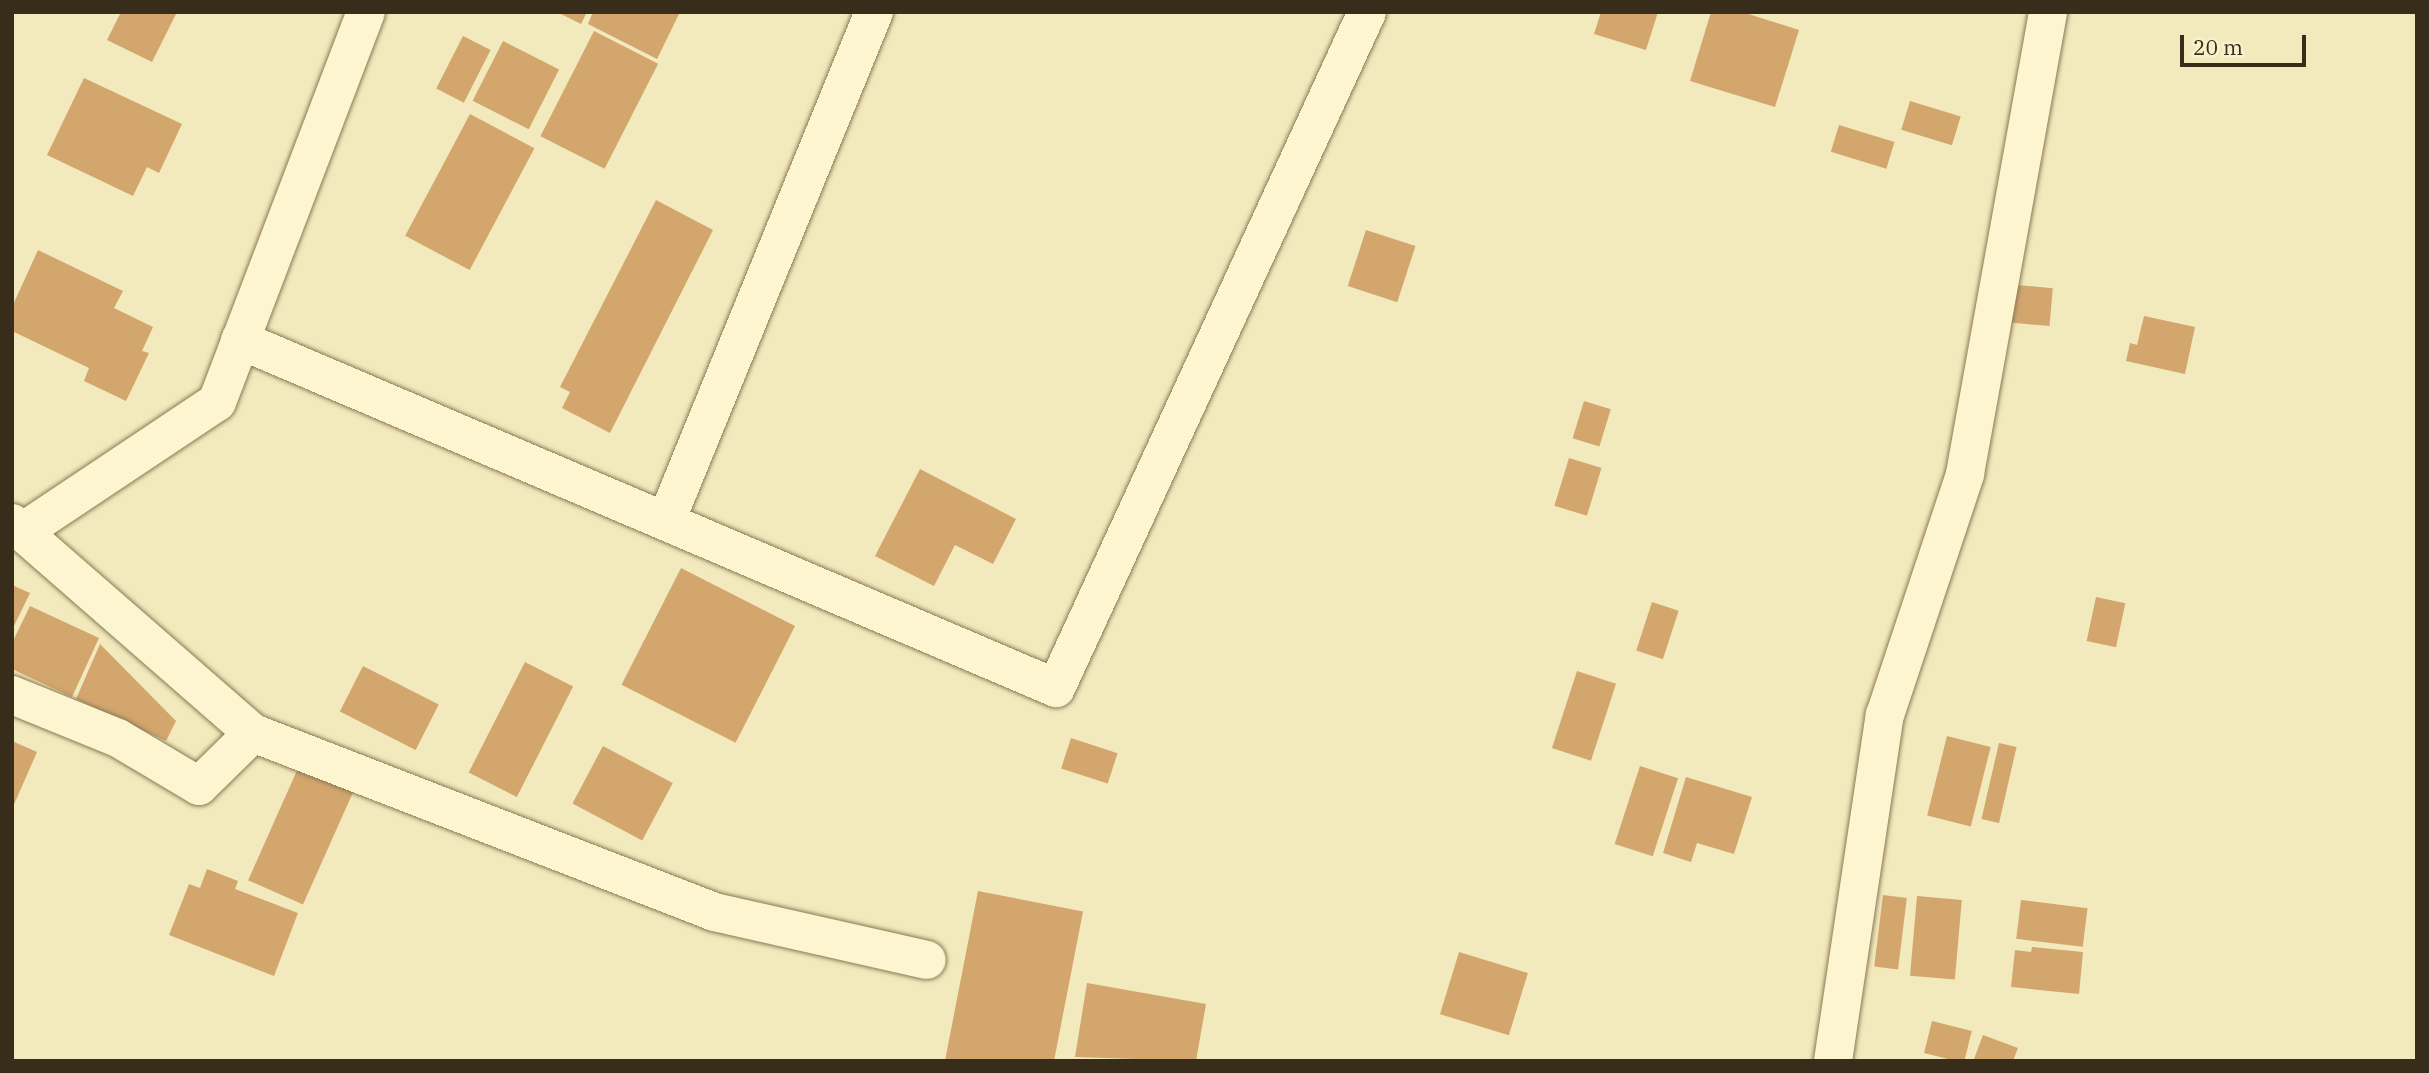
<!DOCTYPE html>
<style>
body{margin:0}
#map{position:relative;width:2429px;height:1073px;overflow:hidden;background:#f2e9bc;font-family:"IBM Plex Serif",serif}
div>[style]{position:absolute}
.building>*{inset:0;background:#d3a66e;transform-origin:0 0}
.roads{filter:drop-shadow(0 0 2px #8a7954) drop-shadow(0 0 2px #8a7954)}
.street>*{height:38px;margin:-19px;padding:0 19px;transform-origin:19px;border-radius:19px;background:#fcf5d0}
span{translate:-50% -50%;white-space:nowrap;text-align:center;line-height:1.15;-webkit-text-stroke:7px #f8f2cc;paint-order:stroke}
.frame{position:absolute;inset:0;border:14px solid #382d1a;pointer-events:none}
.scale{position:absolute;left:2180px;top:35px;width:126px;height:32px;box-sizing:border-box;border:4px solid #382d1a;border-top:0;padding-left:9px;font-size:21px;line-height:24px;white-space:nowrap;color:#382d1a;-webkit-text-stroke:5px #f8f2cc;paint-order:stroke}
</style>
<div id="map">
<div class="building">
<div style="clip-path:polygon(121px 12px,177px 12px,152px 62px,107px 40px)"></div>
<div style="clip-path:polygon(557px 12px,587px 12px,581px 24px)"></div>
<div style="clip-path:polygon(593px 12px,680px 12px,657px 59px,588px 24px)"></div>
<div style="clip-path:polygon(1601px 12px,1658px 12px,1646px 50px,1594px 34px)"></div>
<div style="clip-path:polygon(1711px 12px,1742px 12px,1799px 30px,1775px 107px,1690px 81px)"></div>
<div style="left:594px;top:31px;width:72px;height:118px;rotate:27deg"></div>
<div style="left:463px;top:36px;width:31px;height:59px;rotate:27deg"></div>
<div style="left:503px;top:41px;width:63px;height:67px;rotate:27deg"></div>
<div style="clip-path:polygon(84px 78px,182px 124px,159px 173px,147px 167px,133px 196px,47px 155px)"></div>
<div style="left:1910px;top:101px;width:53px;height:30px;rotate:17deg"></div>
<div style="left:470px;top:114px;width:73px;height:138px;rotate:28deg"></div>
<div style="left:1839px;top:125px;width:58px;height:28px;rotate:17deg"></div>
<div style="clip-path:polygon(656px 200px,713px 230px,610px 433px,562px 408px,570px 392px,560px 387px)"></div>
<div style="left:1366px;top:230px;width:52px;height:59px;rotate:18deg"></div>
<div style="clip-path:polygon(38px 250px,123px 291px,114px 308px,153px 327px,142px 351px,149px 353px,126px 401px,84px 381px,89px 368px,12px 331px,12px 307px)"></div>
<div style="left:2005px;top:284px;width:48px;height:38px;rotate:5deg"></div>
<div style="clip-path:polygon(2144px 316px,2195px 327px,2185px 374px,2126px 361px,2130px 343px,2137px 345px)"></div>
<div style="left:1584px;top:401px;width:28px;height:39px;rotate:17deg"></div>
<div style="left:1569px;top:458px;width:34px;height:50px;rotate:17deg"></div>
<div style="clip-path:polygon(920px 469px,1016px 519px,993px 564px,955px 545px,934px 586px,875px 556px)"></div>
<div style="left:681px;top:568px;width:128px;height:131px;rotate:27deg"></div>
<div style="clip-path:polygon(12px 585px,30px 593px,12px 630px)"></div>
<div style="left:2096px;top:597px;width:30px;height:45px;rotate:12deg"></div>
<div style="left:1652px;top:602px;width:28px;height:51px;rotate:18deg"></div>
<div style="clip-path:polygon(30px 606px,99px 638px,72px 697px,12px 669px,12px 643px)"></div>
<div style="clip-path:polygon(100px 644px,176px 721px,166px 741px,76px 699px)"></div>
<div style="left:525px;top:662px;width:54px;height:124px;rotate:27deg"></div>
<div style="left:363px;top:666px;width:85px;height:51px;rotate:27deg"></div>
<div style="left:1577px;top:671px;width:41px;height:81px;rotate:18deg"></div>
<div style="left:1947px;top:736px;width:45px;height:82px;rotate:14deg"></div>
<div style="left:1071px;top:738px;width:49px;height:32px;rotate:18deg"></div>
<div style="clip-path:polygon(12px 741px,37px 752px,12px 809px)"></div>
<div style="left:1999px;top:743px;width:18px;height:78px;rotate:13deg"></div>
<div style="left:603px;top:746px;width:79px;height:65px;rotate:28deg"></div>
<div style="left:299px;top:766px;width:60px;height:125px;rotate:24deg"></div>
<div style="left:1640px;top:766px;width:40px;height:82px;rotate:18deg"></div>
<div style="clip-path:polygon(1686px 777px,1752px 797px,1734px 854px,1697px 843px,1691px 862px,1663px 853px)"></div>
<div style="clip-path:polygon(207px 869px,238px 881px,235px 889px,298px 913px,274px 976px,169px 935px,189px 884px,200px 888px)"></div>
<div style="left:978px;top:891px;width:107px;height:173px;rotate:11deg"></div>
<div style="left:1883px;top:895px;width:24px;height:72px;rotate:7deg"></div>
<div style="left:1917px;top:896px;width:45px;height:80px;rotate:5deg"></div>
<div style="left:2021px;top:900px;width:67px;height:39px;rotate:7deg"></div>
<div style="clip-path:polygon(2032px 947px,2083px 952px,2079px 994px,2011px 987px,2015px 950px,2031px 952px)"></div>
<div style="left:1459px;top:952px;width:72px;height:65px;rotate:17deg"></div>
<div style="clip-path:polygon(1087px 983px,1206px 1004px,1196px 1061px,1075px 1057px)"></div>
<div style="left:1932px;top:1021px;width:41px;height:33px;rotate:14deg"></div>
<div style="clip-path:polygon(1983px 1035px,2018px 1048px,2013px 1061px,1974px 1059px)"></div>
</div>
<div class="roads">
<div class="street">
<div style="left:240px;top:340px;width:887px;rotate:23.1deg"></div>
<div style="left:1056px;top:688px;width:744px;rotate:-65.29deg"></div>
<div style="left:666px;top:521px;width:550px;rotate:-67.77deg"></div>
<div style="left:12px;top:523px;width:320px;rotate:41.1deg"></div>
<div style="left:22px;top:532px;width:234px;rotate:-33.7deg"></div>
<div style="left:217px;top:402px;width:417px;rotate:-69.1deg"></div>
<div style="left:12px;top:695px;width:114px;rotate:22.1deg"></div>
<div style="left:118px;top:738px;width:94px;rotate:30.7deg"></div>
<div style="left:199px;top:786px;width:76px;rotate:-44.5deg"></div>
<div style="left:253px;top:733px;width:495px;rotate:21.2deg"></div>
<div style="left:714px;top:912px;width:218px;rotate:12.7deg"></div>
<div style="left:1833px;top:1061px;width:350px;rotate:-81.5deg"></div>
<div style="left:1885px;top:715px;width:254px;rotate:-71.6deg"></div>
<div style="left:1965px;top:474px;width:469px;rotate:-79.8deg"></div>
</div>
</div>
<div class="frame"></div>
<div class="scale">20 m</div>
</div>
